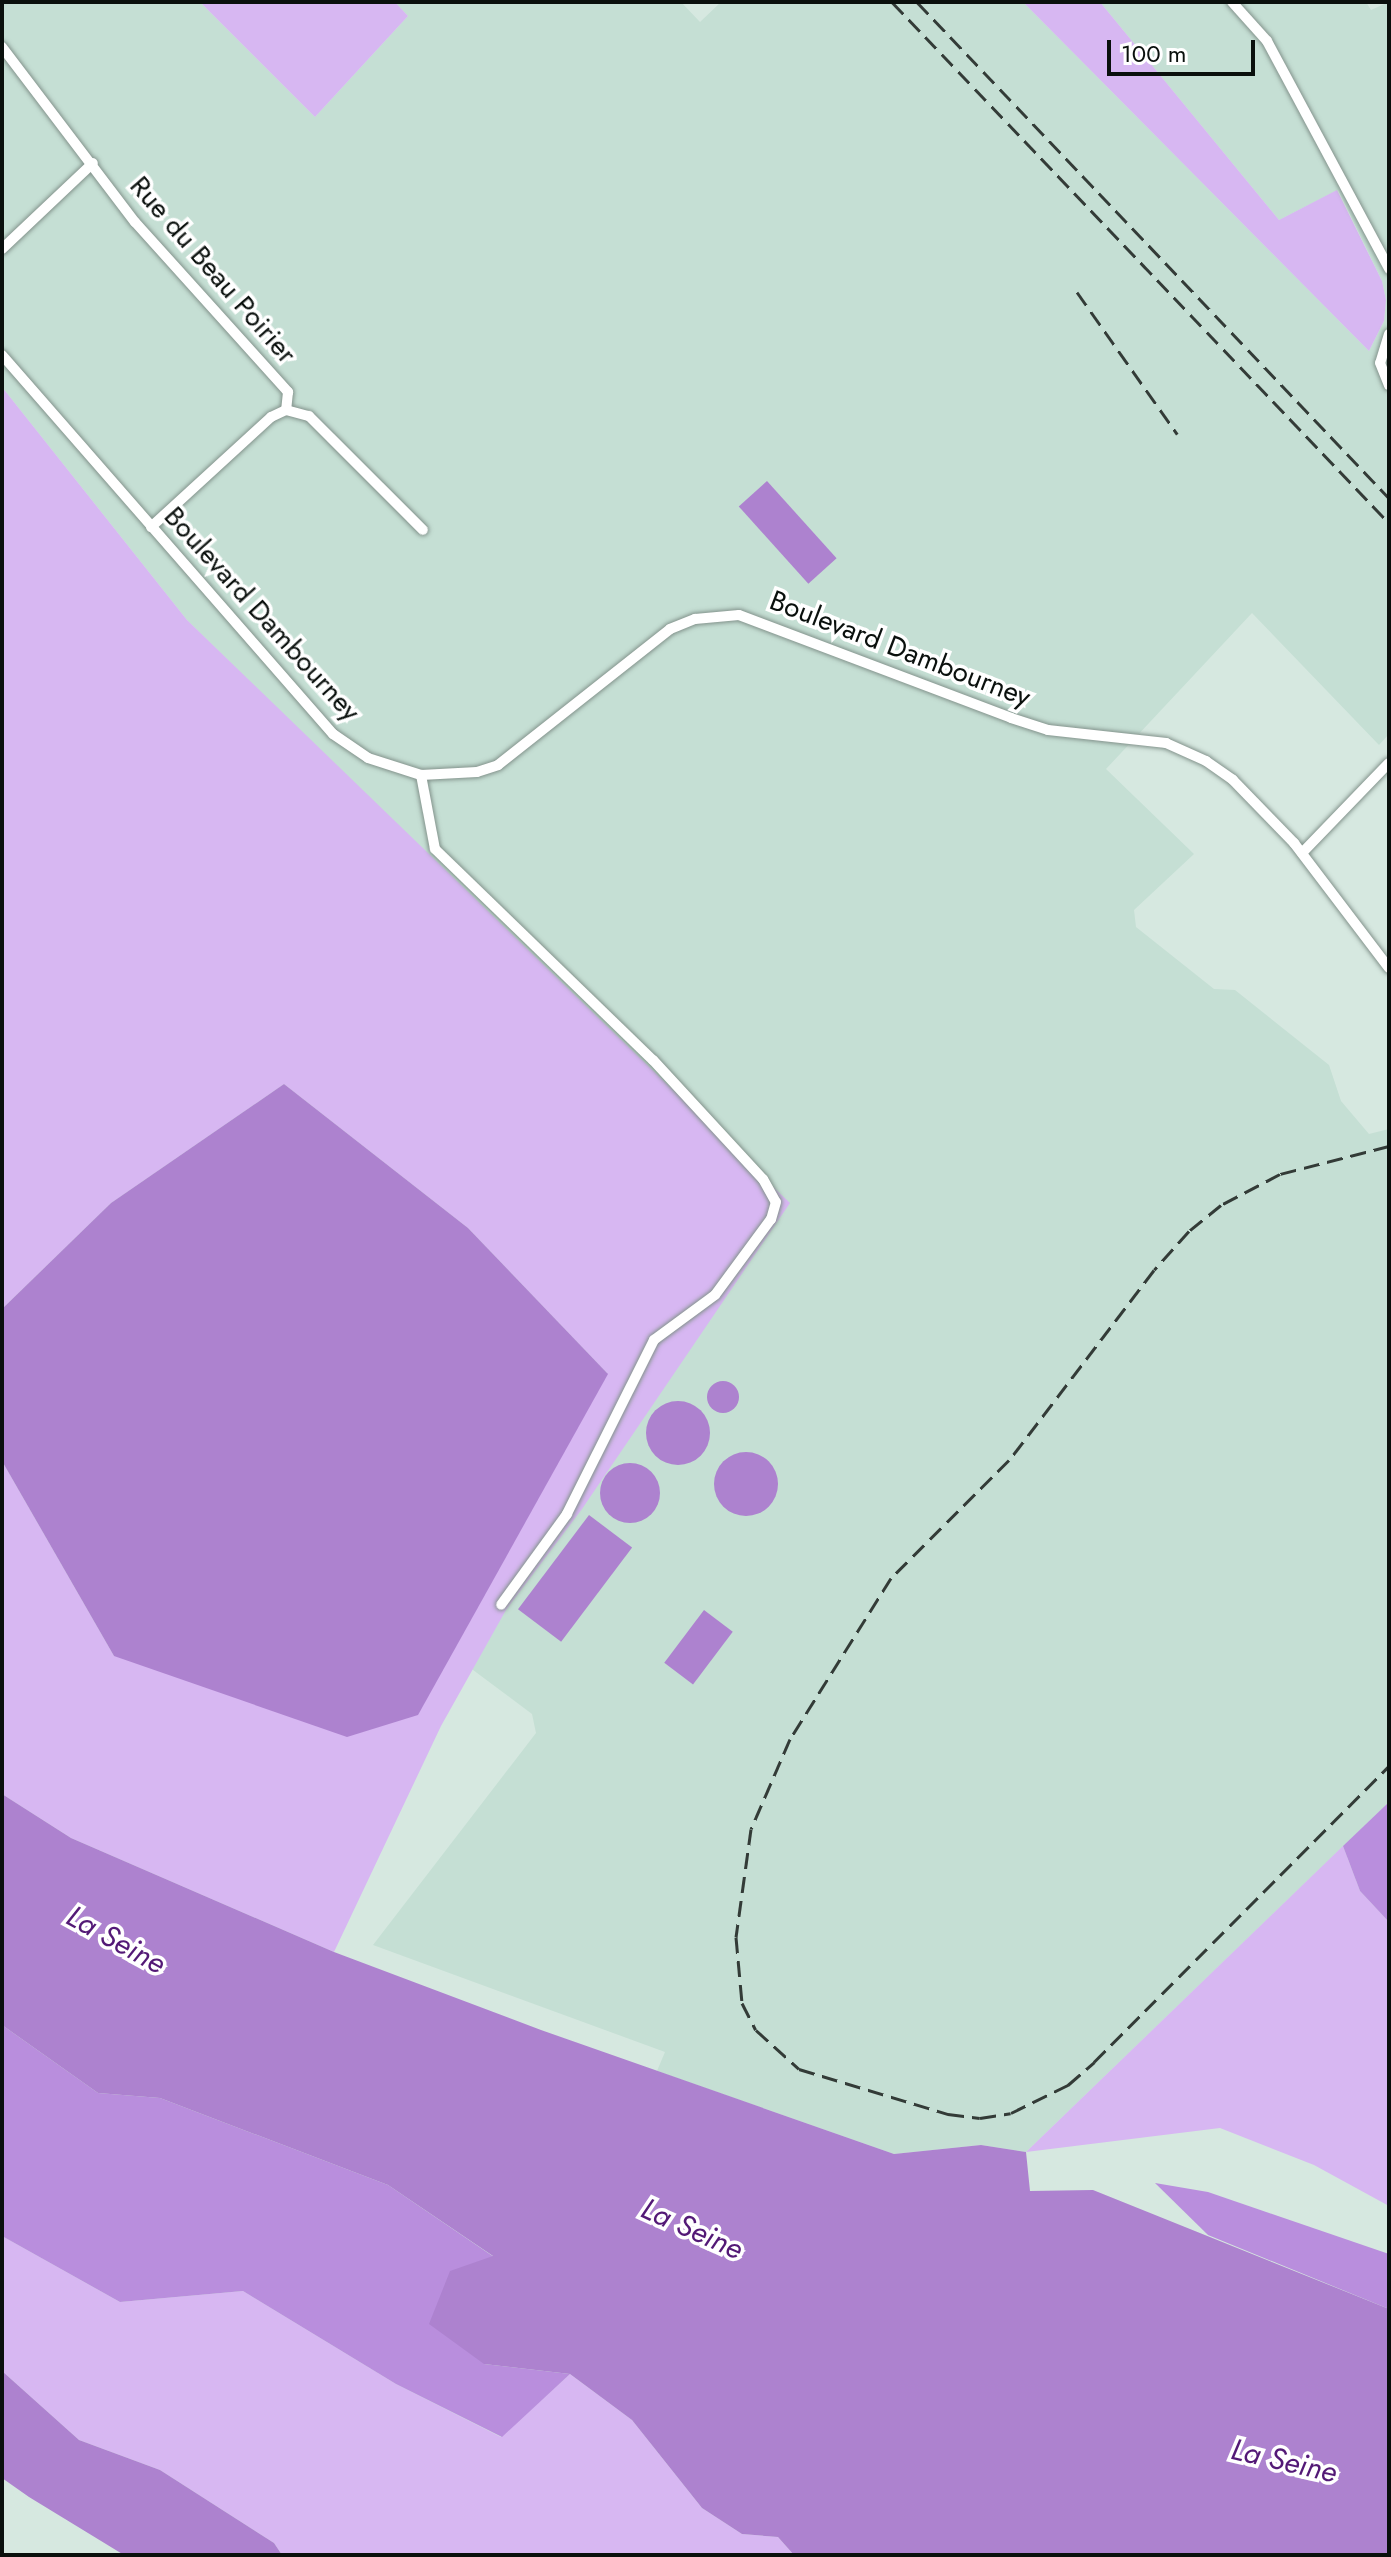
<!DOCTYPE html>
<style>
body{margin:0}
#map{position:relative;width:1391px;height:2557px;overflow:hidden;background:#d6e8e0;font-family:Jost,sans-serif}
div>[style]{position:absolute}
.built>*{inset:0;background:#c5dfd4}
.green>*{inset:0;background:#d7b7f2}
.forest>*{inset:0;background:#b98edd}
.water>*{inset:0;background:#ad82cf;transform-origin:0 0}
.round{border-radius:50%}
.roads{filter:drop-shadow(0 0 2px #83938c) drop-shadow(0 0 2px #83938c)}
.minor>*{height:10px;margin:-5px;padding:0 5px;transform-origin:5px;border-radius:5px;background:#fff}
.rail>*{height:3px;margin-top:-1.5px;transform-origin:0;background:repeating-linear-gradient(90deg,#333b37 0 16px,transparent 0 24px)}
span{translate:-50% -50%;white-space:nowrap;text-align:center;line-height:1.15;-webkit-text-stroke:7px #fff;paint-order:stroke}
.street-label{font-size:28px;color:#0a100d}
.water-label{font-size:30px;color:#531976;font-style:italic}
.frame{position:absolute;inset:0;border:4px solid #0a100d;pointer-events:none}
.scale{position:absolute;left:1107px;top:40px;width:148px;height:36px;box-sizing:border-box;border:4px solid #0a100d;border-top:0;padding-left:10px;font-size:24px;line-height:28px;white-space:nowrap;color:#0a100d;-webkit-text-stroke:6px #fff;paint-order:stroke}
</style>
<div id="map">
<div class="built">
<div style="clip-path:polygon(2px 2px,200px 2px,315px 117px,408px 16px,395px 2px,681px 2px,700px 22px,721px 2px,1023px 2px,1369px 351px,1384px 321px,1386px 300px,1382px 281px,1338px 190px,1279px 220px,1100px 2px,1366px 2px,1371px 10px,1389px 2px,1389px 734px,1379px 745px,1252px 613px,1106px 769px,1194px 854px,1134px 910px,1136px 927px,1214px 989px,1235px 990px,1329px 1065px,1341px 1101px,1369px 1134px,1389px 1129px,1389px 1802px,1026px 2152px,981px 2145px,894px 2154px,657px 2071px,665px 2052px,373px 1945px,536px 1733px,532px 1714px,469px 1667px,674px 1329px,561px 986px,187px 620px,2px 387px)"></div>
</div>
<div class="green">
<div style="clip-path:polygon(200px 2px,395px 2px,408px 16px,315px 117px)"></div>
<div style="clip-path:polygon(1023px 2px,1100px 2px,1279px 220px,1337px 190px,1382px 281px,1386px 300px,1384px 321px,1369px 351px)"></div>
<div style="clip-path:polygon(2px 387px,187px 620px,790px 1203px,582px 1509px,506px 1610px,441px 1726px,334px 1952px,71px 1838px,2px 1794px,2px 1461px,114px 1656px,607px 1373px,468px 1228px,284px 1084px,111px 1203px,2px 1309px)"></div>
<div style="clip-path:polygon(1343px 1846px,1360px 1891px,1389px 1922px,1389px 2206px,1314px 2165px,1220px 2128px,1026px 2152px)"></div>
<div style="clip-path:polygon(2px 2236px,120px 2302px,243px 2291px,396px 2384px,501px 2437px,570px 2374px,632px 2420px,702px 2508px,742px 2534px,778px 2537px,794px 2555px,282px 2555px,274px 2543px,160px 2470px,79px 2440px,2px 2371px)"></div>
</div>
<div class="forest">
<div style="clip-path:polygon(1389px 1802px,1389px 1922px,1360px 1891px,1343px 1846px)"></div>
<div style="clip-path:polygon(2px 2025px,98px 2093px,160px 2098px,388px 2185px,494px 2257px,484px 2364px,570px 2374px,502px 2437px,396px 2384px,243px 2291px,120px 2302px,2px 2236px)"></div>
<div style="clip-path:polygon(1155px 2183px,1208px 2192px,1389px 2254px,1389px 2309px,1208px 2235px)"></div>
</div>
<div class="water">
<div style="left:767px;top:481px;width:104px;height:38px;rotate:48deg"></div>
<div style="clip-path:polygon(284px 1084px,468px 1228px,608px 1374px,418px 1715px,347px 1737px,114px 1656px,2px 1461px,2px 1309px,111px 1203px)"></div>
<div class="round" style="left:707px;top:1381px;width:32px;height:32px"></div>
<div class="round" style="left:646px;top:1401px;width:64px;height:64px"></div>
<div class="round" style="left:714px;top:1452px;width:64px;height:64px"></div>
<div class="round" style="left:600px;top:1463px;width:60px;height:60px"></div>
<div style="left:589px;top:1515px;width:54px;height:118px;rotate:37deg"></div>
<div style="left:704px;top:1610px;width:36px;height:66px;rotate:37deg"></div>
<div style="clip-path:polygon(2px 1794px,71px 1838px,334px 1952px,541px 2030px,894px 2154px,981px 2145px,1026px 2152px,1030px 2191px,1093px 2190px,1389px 2309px,1389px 2555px,794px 2555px,778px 2537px,742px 2534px,702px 2508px,632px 2420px,570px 2374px,484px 2364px,429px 2324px,450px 2271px,493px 2256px,388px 2185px,160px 2098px,98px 2093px,2px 2025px)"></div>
<div style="clip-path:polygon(2px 2371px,79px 2440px,160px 2470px,274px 2543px,282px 2555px,124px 2555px,29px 2497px,2px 2478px)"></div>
</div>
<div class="roads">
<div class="minor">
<div style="left:1232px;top:2px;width:52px;rotate:48.1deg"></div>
<div style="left:1267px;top:41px;width:259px;rotate:61.8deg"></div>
<div style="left:2px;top:47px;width:220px;rotate:52.8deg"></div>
<div style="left:135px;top:222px;width:229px;rotate:48deg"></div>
<div style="left:288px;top:392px;width:18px;rotate:96deg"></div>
<div style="left:2px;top:249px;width:125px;rotate:-43.4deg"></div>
<div style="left:1389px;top:334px;width:30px;rotate:107deg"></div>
<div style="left:1380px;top:363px;width:24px;rotate:68deg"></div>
<div style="left:2px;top:355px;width:503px;rotate:48.87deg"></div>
<div style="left:333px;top:734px;width:42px;rotate:34.4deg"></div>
<div style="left:368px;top:758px;width:56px;rotate:17.8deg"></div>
<div style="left:421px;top:775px;width:56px;rotate:-3.1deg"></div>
<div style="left:477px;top:772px;width:22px;rotate:-18deg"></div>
<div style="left:498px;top:765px;width:219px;rotate:-38.3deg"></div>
<div style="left:670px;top:629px;width:27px;rotate:-22deg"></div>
<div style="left:695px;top:619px;width:44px;rotate:-5.2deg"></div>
<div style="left:739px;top:615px;width:291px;rotate:20.7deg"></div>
<div style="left:1011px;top:718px;width:39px;rotate:18deg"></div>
<div style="left:1048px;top:730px;width:119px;rotate:6.3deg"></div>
<div style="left:1166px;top:743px;width:44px;rotate:24.2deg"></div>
<div style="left:1206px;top:761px;width:33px;rotate:35deg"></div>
<div style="left:1233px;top:780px;width:88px;rotate:45.9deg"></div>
<div style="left:1294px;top:843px;width:157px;rotate:52.8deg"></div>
<div style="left:151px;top:527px;width:163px;rotate:-42.5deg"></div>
<div style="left:271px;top:417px;width:17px;rotate:-25deg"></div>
<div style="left:286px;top:410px;width:24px;rotate:15deg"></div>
<div style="left:309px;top:416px;width:161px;rotate:45deg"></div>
<div style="left:421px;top:775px;width:75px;rotate:79.3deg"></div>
<div style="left:435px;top:849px;width:303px;rotate:44.1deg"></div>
<div style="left:653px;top:1060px;width:162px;rotate:47.3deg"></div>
<div style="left:763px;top:1179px;width:26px;rotate:61deg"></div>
<div style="left:776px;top:1202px;width:18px;rotate:106deg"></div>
<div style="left:771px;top:1219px;width:94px;rotate:126.4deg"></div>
<div style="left:715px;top:1295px;width:76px;rotate:143.6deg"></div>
<div style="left:654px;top:1340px;width:195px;rotate:116.6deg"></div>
<div style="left:567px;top:1514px;width:112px;rotate:126deg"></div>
<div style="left:1302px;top:853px;width:125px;rotate:-46deg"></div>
</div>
</div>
<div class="rail">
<div style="left:892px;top:2px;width:720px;rotate:46.35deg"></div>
<div style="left:917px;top:2px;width:685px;rotate:46.42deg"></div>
<div style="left:1077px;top:292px;width:174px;rotate:54.8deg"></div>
<div style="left:1389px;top:1146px;width:113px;rotate:165.6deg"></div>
<div style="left:1280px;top:1174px;width:67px;rotate:152.3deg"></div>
<div style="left:1221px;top:1205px;width:41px;rotate:140.9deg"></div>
<div style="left:1189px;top:1231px;width:52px;rotate:131.9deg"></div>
<div style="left:1154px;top:1270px;width:239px;rotate:127.3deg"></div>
<div style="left:1009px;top:1460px;width:167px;rotate:135deg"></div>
<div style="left:891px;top:1578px;width:190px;rotate:122.1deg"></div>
<div style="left:790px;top:1739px;width:98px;rotate:113.4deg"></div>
<div style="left:751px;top:1829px;width:109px;rotate:97.9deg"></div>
<div style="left:736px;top:1937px;width:66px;rotate:84.8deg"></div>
<div style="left:742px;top:2003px;width:30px;rotate:63deg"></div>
<div style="left:756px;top:2030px;width:58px;rotate:42.2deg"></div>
<div style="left:799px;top:2069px;width:156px;rotate:16.8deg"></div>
<div style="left:948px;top:2114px;width:32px;rotate:7deg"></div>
<div style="left:980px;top:2118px;width:31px;rotate:-9deg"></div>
<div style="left:1011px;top:2113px;width:64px;rotate:-26.2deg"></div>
<div style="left:1068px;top:2085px;width:35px;rotate:-41deg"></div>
<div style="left:1094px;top:2062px;width:418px;rotate:-45.1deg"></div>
</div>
<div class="street-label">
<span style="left:213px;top:270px;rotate:49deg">Rue du Beau Poirier</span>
<span style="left:262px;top:614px;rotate:48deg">Boulevard Dambourney</span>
<span style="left:900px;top:649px;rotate:21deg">Boulevard Dambourney</span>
</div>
<div class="water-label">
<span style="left:116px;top:1940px;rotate:29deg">La Seine</span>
<span style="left:692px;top:2229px;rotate:24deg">La Seine</span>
<span style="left:1284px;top:2461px;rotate:13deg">La Seine</span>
</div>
<div class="frame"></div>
<div class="scale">100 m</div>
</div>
